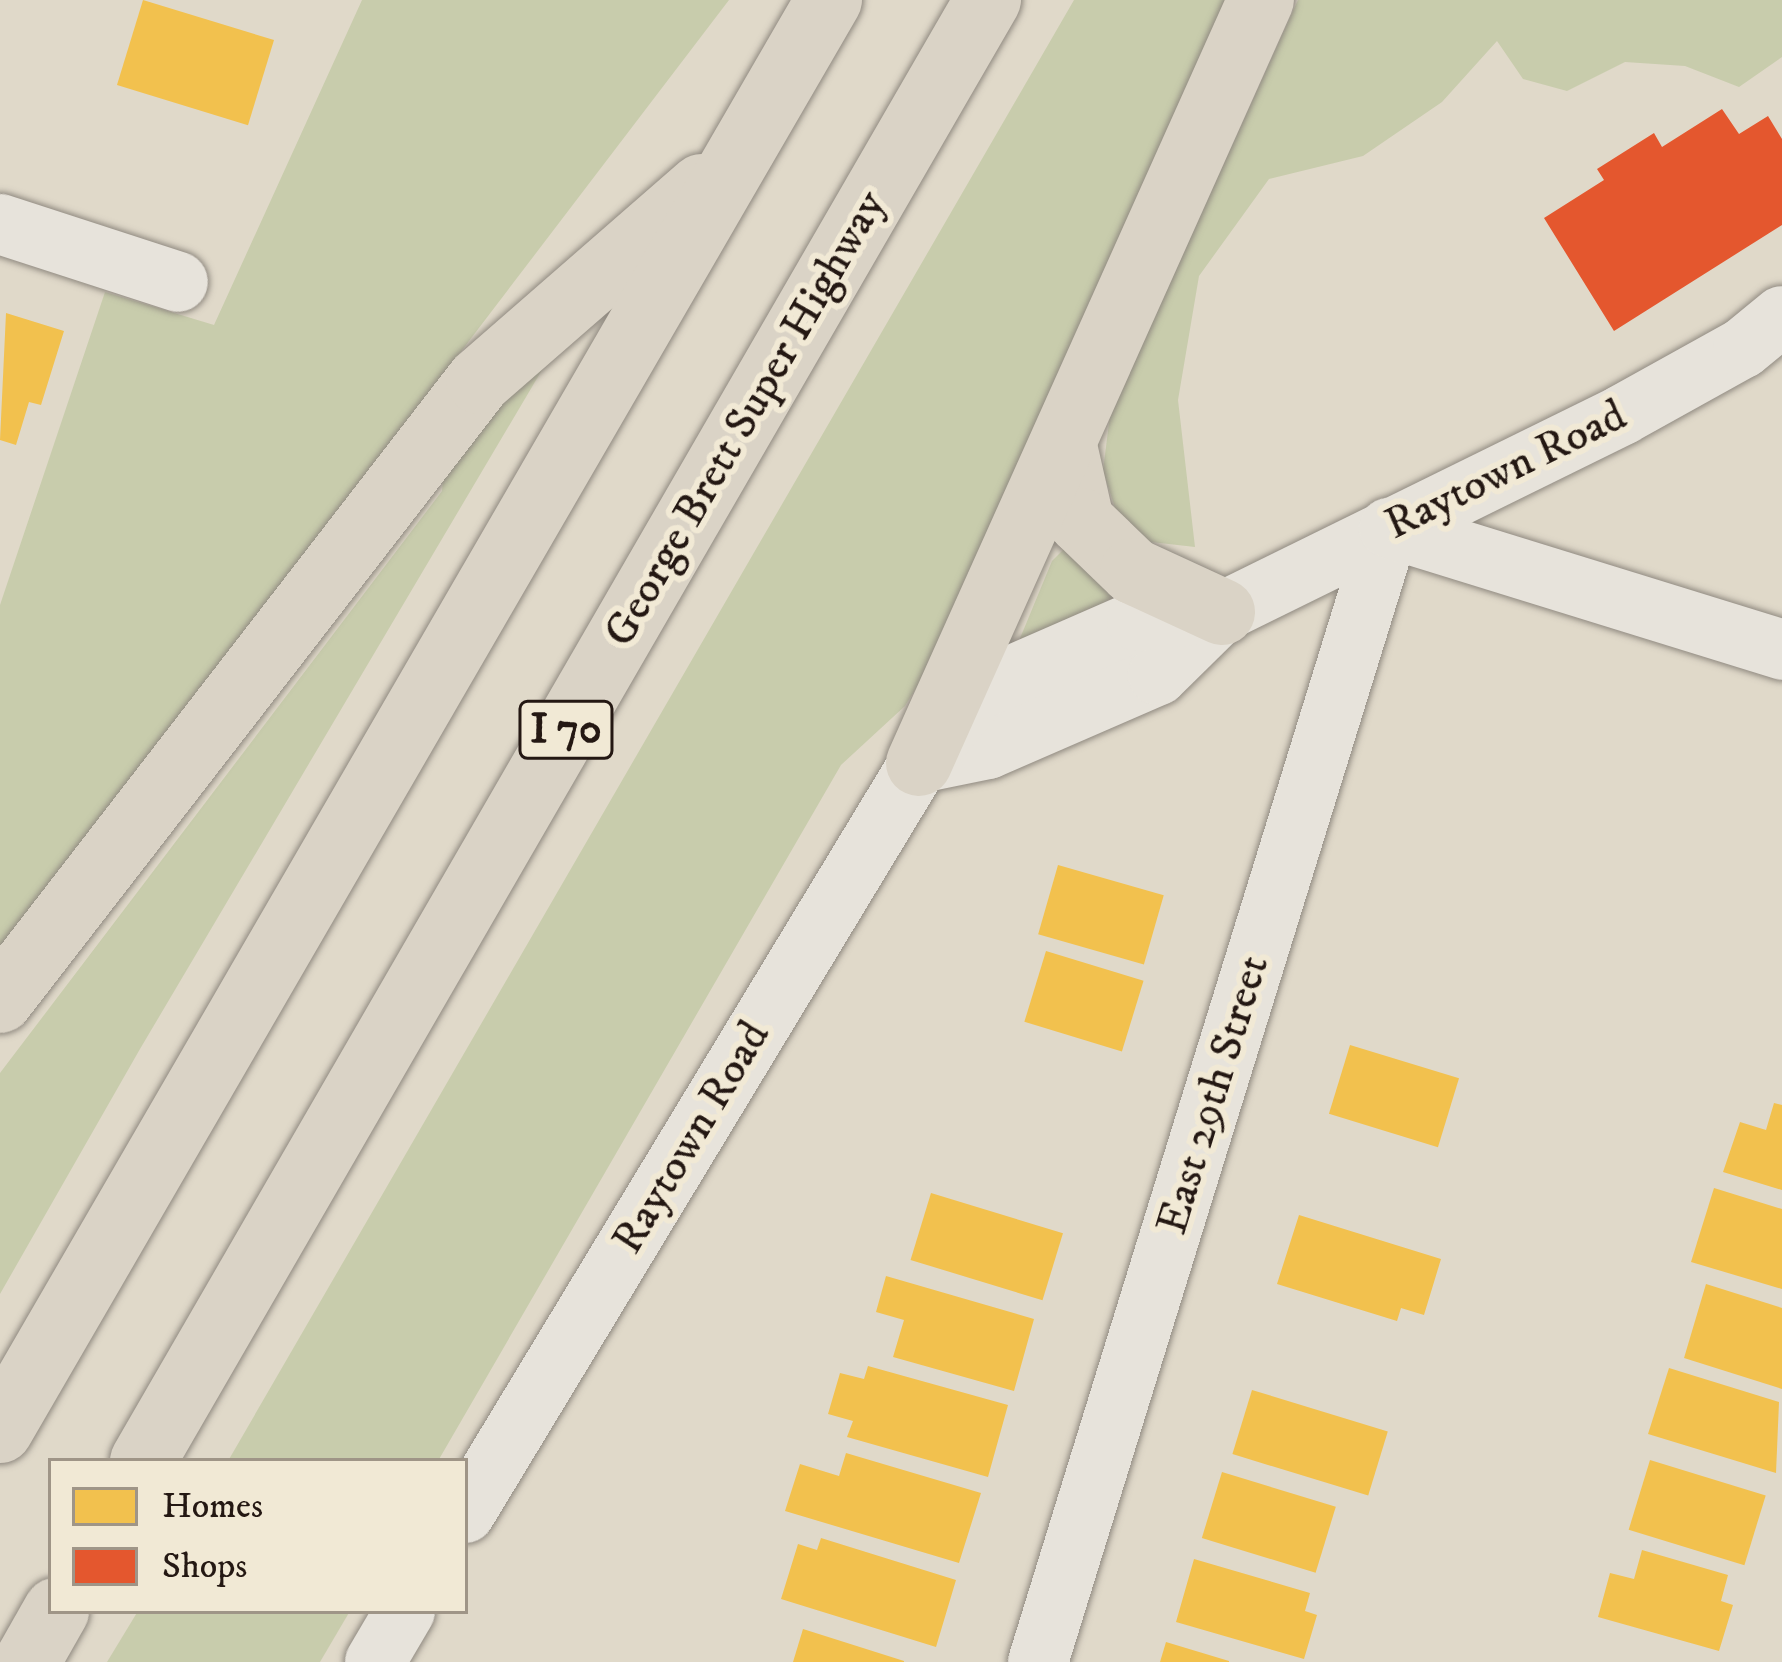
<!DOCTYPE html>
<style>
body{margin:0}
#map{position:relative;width:1782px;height:1662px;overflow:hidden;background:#e0d9c9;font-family:"IM FELL DW Pica",serif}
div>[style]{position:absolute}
.green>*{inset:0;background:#c8ccac}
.homes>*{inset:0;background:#f2c14e;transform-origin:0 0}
.shops>*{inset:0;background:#e4572e}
.roads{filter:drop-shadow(0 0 3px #908a81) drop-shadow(0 0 3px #908a81)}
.minor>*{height:60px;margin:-30px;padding:0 30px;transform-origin:30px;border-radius:30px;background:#e7e3db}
.motorway>*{height:66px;margin:-33px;padding:0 33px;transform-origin:33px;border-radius:33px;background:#dad3c6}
span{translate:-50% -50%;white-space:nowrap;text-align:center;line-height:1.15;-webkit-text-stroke:12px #f1e9d5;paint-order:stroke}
.shield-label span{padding:3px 9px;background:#f1e9d5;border:3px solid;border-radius:9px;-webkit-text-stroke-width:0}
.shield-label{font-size:42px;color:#241813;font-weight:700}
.street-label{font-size:45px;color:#241813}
.legend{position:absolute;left:48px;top:1458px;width:420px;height:156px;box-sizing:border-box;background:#f1e9d5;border:3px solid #9f9587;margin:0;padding:15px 21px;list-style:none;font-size:36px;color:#241813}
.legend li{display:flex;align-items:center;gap:24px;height:60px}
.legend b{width:60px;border:3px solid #9f9587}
</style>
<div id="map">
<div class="green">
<div style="clip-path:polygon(362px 0,729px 0,0 956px,0 605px,105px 292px,214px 325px)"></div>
<div style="clip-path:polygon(1074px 0,1230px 0,936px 656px,905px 706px,841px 765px,438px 1461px,228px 1461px)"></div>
<div style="clip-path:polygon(1298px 0,1782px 0,1782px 57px,1739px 87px,1685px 66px,1625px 62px,1567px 91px,1523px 79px,1497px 41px,1442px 102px,1363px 156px,1269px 179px,1199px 276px,1178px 400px,1195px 547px,1151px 542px,1120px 523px,1103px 471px,1110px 415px)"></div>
<div style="clip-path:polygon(542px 370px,140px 1049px,0 1294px,0 1073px,442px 491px,444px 467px,517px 374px)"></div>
<div style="clip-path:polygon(1065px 548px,1114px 597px,1016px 648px,1052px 561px)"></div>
<div style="clip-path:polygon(138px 1611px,350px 1611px,320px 1662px,107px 1662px)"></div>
</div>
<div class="homes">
<div style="left:143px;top:0;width:137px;height:89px;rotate:17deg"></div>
<div style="clip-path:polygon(6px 313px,64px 331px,41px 405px,29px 402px,16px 445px,0 440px)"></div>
<div style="left:1058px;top:865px;width:110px;height:72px;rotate:16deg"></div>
<div style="left:1046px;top:951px;width:102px;height:74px;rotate:17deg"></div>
<div style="left:1350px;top:1045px;width:114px;height:72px;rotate:17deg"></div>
<div style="clip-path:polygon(1774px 1103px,1782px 1105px,1782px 1190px,1723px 1172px,1740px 1122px,1766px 1130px)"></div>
<div style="clip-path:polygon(1714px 1188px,1782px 1209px,1782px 1289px,1691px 1262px)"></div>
<div style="left:931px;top:1193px;width:138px;height:70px;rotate:17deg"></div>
<div style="clip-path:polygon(1299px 1215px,1441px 1259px,1424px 1315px,1401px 1308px,1397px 1321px,1277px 1284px)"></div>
<div style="clip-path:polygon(886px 1276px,1034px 1319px,1014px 1391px,893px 1357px,904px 1320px,876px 1312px)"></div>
<div style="clip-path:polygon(1706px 1284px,1782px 1308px,1782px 1389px,1684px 1358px)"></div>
<div style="clip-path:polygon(868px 1366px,1008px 1405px,988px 1477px,847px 1437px,853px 1421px,828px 1414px,840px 1373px,864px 1379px)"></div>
<div style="clip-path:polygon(1669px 1368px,1779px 1402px,1776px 1473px,1648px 1434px)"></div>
<div style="left:1252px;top:1390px;width:142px;height:67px;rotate:17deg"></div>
<div style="clip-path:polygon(846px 1453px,981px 1493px,959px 1563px,785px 1511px,800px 1464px,839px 1476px)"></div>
<div style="left:1650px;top:1460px;width:121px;height:73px;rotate:17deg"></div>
<div style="left:1222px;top:1472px;width:119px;height:69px;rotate:17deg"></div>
<div style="clip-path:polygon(821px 1538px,956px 1580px,936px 1647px,781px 1599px,798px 1544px,817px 1550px)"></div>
<div style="clip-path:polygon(1642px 1550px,1728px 1575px,1721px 1601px,1733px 1605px,1719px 1651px,1598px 1617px,1610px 1573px,1634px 1579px)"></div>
<div style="clip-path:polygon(1194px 1559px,1310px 1593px,1305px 1611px,1317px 1615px,1304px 1659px,1176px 1622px)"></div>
<div style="clip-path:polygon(803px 1629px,904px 1661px,904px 1662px,793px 1662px)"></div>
<div style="clip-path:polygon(1166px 1642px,1229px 1661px,1229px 1662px,1160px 1662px)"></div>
</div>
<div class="shops">
<div style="clip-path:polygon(1722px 109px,1739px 134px,1768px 116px,1782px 139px,1782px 225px,1614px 331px,1544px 218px,1604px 180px,1597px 169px,1654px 133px,1662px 147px)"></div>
</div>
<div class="roads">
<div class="minor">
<div style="left:0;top:224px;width:187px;rotate:18deg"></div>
<div style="left:919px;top:763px;width:70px;rotate:-11.5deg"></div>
<div style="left:988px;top:749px;width:185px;rotate:-23.5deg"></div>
<div style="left:1158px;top:675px;width:90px;rotate:-44.5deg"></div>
<div style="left:1222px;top:612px;width:446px;rotate:-26.2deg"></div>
<div style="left:1622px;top:415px;width:138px;rotate:-29deg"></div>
<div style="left:1743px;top:348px;width:50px;rotate:-39.4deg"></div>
<div style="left:465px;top:1513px;width:877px;rotate:-58.81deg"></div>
<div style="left:919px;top:763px;width:97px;rotate:-50deg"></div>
<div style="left:981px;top:689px;width:170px;rotate:-23.6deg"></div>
<div style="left:1137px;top:621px;width:85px;rotate:-6deg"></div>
<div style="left:375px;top:1662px;width:59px;rotate:-59.5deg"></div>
<div style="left:1038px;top:1662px;width:1187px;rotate:-72.8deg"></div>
<div style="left:1389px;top:528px;width:412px;rotate:17.2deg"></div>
</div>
<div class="motorway">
<div style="left:1064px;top:446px;width:77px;rotate:77.2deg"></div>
<div style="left:1081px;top:521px;width:72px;rotate:43.9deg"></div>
<div style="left:1133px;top:571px;width:98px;rotate:24.7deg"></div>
<div style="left:919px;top:763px;width:836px;rotate:-65.86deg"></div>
<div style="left:0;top:1000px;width:783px;rotate:-52.27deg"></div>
<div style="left:479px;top:381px;width:295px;rotate:-41.1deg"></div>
<div style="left:0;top:1430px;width:1653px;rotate:-59.9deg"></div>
<div style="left:143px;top:1461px;width:1688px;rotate:-59.96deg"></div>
<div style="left:27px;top:1662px;width:59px;rotate:-60.4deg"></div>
</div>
</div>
<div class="shield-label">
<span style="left:566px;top:730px">I 70</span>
</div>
<div class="street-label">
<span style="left:746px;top:419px;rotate:-60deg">George Brett Super Highway</span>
<span style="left:1506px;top:471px;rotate:-26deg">Raytown Road</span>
<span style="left:1214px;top:1095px;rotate:-73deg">East 29th Street</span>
<span style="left:692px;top:1138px;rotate:-59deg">Raytown Road</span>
</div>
<ul class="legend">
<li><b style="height:33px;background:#f2c14e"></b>Homes</li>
<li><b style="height:33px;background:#e4572e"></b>Shops</li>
</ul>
</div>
